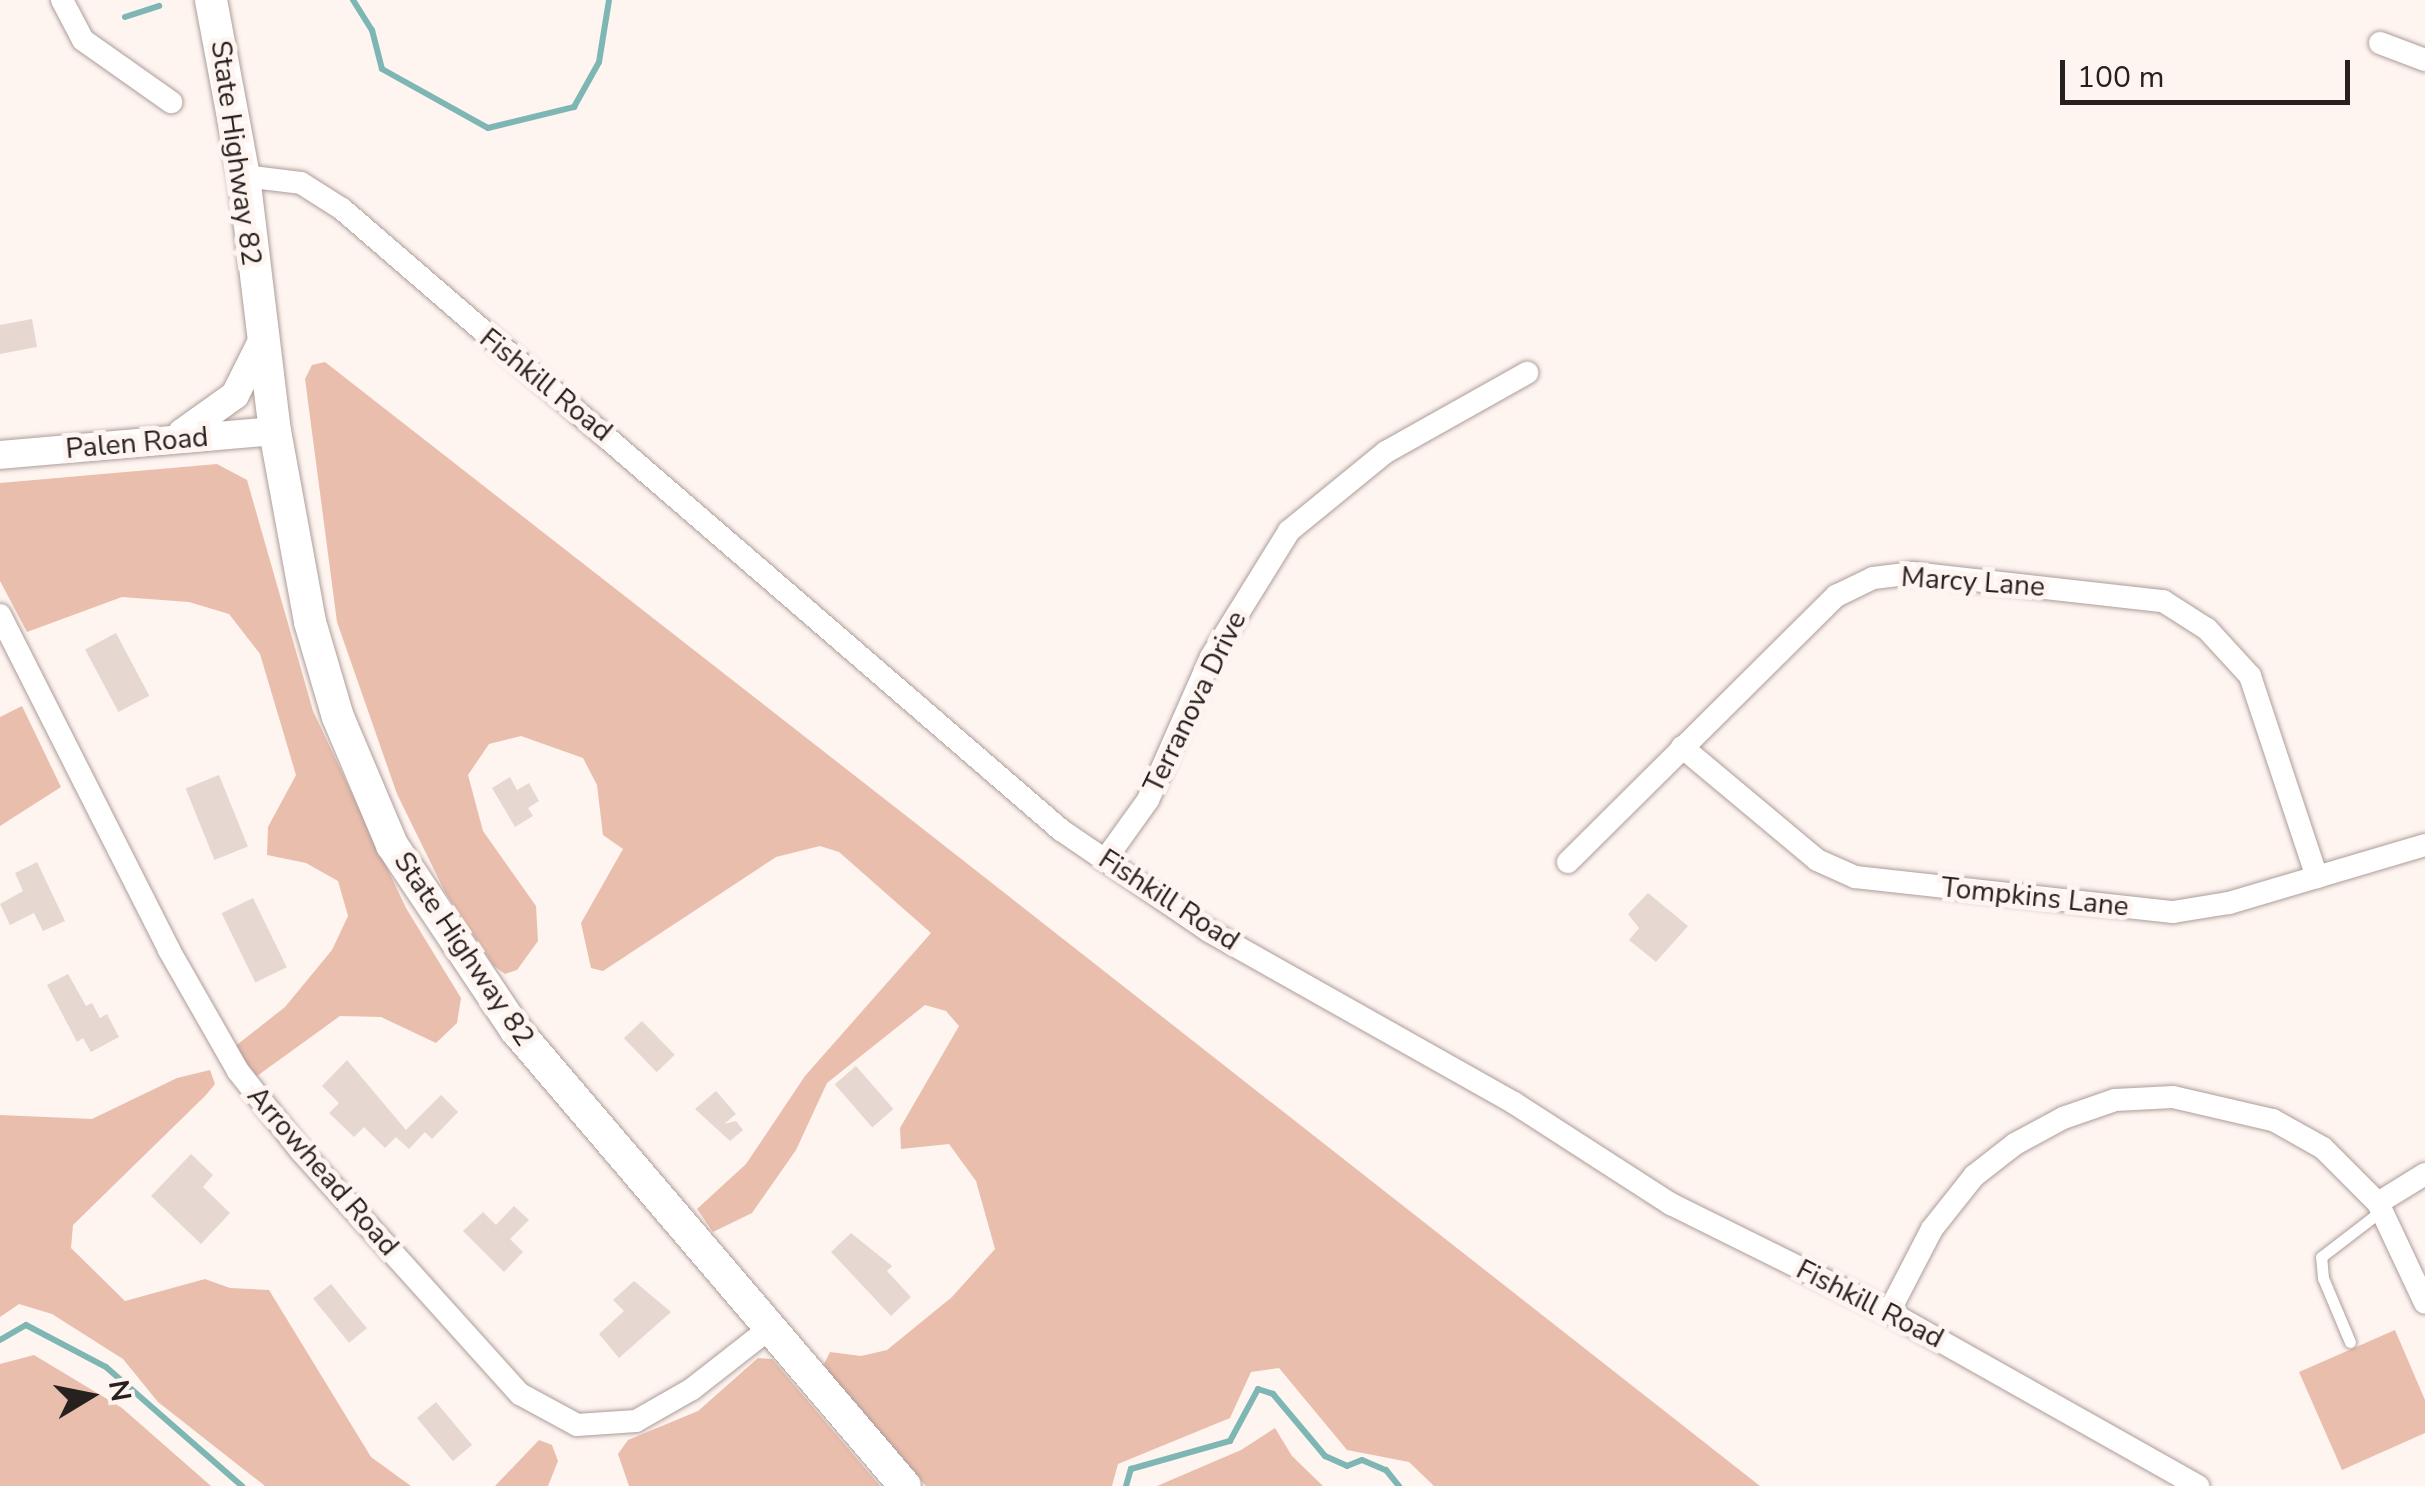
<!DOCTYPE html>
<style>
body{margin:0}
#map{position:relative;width:2425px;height:1486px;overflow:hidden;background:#fef4f0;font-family:"Nunito Sans",sans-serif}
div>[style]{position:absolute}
.green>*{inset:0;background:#eabead}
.stream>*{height:6px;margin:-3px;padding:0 3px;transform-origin:3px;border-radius:3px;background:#7eb6b3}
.building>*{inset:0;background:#e7d7d1;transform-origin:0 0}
.roads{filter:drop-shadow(0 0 2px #ad9d98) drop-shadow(0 0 2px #ad9d98)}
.service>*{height:11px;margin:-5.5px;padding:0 5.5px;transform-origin:5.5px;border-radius:5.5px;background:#fff}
.minor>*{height:22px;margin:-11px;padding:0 11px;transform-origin:11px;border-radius:11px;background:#fff}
.tertiary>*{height:28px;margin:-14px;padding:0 14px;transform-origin:14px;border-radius:14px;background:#fff}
.secondary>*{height:32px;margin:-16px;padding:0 16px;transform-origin:16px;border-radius:16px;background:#fff}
span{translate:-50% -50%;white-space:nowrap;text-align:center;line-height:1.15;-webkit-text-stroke:10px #fef4f0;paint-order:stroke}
.street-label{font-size:28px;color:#26201e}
.north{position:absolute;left:40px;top:1346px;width:100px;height:100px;-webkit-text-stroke:8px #fef4f0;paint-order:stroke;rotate:80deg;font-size:28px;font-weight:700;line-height:40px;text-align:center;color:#26201e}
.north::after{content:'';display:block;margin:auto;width:35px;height:45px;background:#26201e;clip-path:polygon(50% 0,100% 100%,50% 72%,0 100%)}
.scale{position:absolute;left:2060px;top:60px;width:290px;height:45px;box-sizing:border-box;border:5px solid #26201e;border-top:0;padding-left:12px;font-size:30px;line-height:35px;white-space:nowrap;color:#26201e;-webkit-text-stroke:8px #fef4f0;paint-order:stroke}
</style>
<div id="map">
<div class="green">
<div style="clip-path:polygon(325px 362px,932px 836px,1760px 1486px,1434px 1486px,1409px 1462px,1347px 1450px,1279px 1368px,1251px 1372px,1230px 1418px,1118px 1464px,1112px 1486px,926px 1486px,839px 1390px,824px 1364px,830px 1352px,861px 1356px,887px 1350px,952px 1297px,995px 1249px,976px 1181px,949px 1144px,901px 1149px,900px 1128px,959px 1026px,946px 1011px,925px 1005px,827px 1083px,796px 1150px,752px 1213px,713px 1232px,697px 1209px,746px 1164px,805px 1076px,931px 933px,839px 852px,820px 846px,776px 857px,603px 971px,591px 968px,581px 923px,623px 849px,603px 835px,597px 785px,583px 758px,521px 736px,489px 744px,468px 775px,483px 831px,536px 906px,538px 941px,517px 970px,505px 974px,494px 966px,445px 892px,397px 794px,337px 622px,305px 379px,312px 365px)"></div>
<div style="clip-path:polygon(217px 464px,247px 480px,313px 711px,406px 908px,461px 998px,457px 1023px,436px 1043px,381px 1017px,340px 1016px,257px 1076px,233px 1048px,285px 1007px,332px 950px,348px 916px,338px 881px,306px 863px,267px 855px,268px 827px,296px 775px,260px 654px,229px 614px,189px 602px,122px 597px,27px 632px,0 581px,0 483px)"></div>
<div style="clip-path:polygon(22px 706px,61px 787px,0 826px,0 717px)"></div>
<div style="clip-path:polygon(210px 1070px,215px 1084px,206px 1095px,73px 1225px,71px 1248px,125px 1301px,205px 1279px,230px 1288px,269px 1290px,371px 1457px,411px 1486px,265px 1486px,158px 1402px,123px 1359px,52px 1314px,19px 1304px,0 1317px,0 1115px,92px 1119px,177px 1078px)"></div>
<div style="clip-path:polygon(2395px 1330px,2425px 1400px,2425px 1433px,2342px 1470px,2299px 1372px)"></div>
<div style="clip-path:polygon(34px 1355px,122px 1408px,211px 1486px,0 1486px,0 1364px)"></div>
<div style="clip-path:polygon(758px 1358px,772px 1359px,880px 1486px,629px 1486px,618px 1454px,628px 1440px,698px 1411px)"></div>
<div style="clip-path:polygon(1275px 1428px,1292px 1456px,1323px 1486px,1157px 1486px,1241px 1450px)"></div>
<div style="clip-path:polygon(539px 1440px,552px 1445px,558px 1461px,548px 1486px,495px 1486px)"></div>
</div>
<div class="stream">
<div style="left:353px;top:0;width:36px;rotate:58deg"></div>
<div style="left:372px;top:30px;width:40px;rotate:75.6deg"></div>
<div style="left:382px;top:69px;width:121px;rotate:29.1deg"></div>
<div style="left:488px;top:128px;width:89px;rotate:-13.7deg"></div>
<div style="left:574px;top:107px;width:51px;rotate:-60.9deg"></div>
<div style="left:599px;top:62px;width:63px;rotate:-80.8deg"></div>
<div style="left:125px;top:17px;width:36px;rotate:-18deg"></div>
<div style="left:0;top:1340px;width:30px;rotate:-30deg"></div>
<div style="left:26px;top:1325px;width:90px;rotate:27.7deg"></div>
<div style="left:106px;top:1367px;width:181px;rotate:41.2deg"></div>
<div style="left:1126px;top:1486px;width:18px;rotate:-74deg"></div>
<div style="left:1131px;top:1469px;width:103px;rotate:-15.8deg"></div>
<div style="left:1230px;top:1441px;width:59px;rotate:-61.7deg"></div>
<div style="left:1258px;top:1389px;width:16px;rotate:18deg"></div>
<div style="left:1273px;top:1394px;width:81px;rotate:50deg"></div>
<div style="left:1325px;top:1456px;width:24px;rotate:24deg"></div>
<div style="left:1347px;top:1466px;width:16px;rotate:-22deg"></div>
<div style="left:1362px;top:1460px;width:26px;rotate:23deg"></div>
<div style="left:1386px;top:1470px;width:21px;rotate:51deg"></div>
</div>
<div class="building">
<div style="clip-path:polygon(32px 319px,37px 347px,0 354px,0 325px)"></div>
<div style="left:116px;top:633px;width:71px;height:35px;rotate:62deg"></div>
<div style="left:219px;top:775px;width:77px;height:36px;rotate:68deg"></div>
<div style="clip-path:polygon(510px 777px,517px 790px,529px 783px,539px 801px,528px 808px,533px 816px,515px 827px,492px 788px)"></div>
<div style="clip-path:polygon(37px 862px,65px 921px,43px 931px,34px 913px,10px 925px,0 904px,23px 891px,15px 873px)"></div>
<div style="clip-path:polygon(1648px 893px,1688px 926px,1656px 962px,1629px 940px,1639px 928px,1628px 914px)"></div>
<div style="left:253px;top:898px;width:77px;height:35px;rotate:64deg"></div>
<div style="clip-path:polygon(68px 974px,86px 1006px,92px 1003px,100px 1018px,107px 1014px,119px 1037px,91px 1052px,83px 1038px,77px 1042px,47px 985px)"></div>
<div style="left:642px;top:1021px;width:47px;height:25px;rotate:46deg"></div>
<div style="clip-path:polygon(347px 1060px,406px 1130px,441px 1095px,458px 1112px,432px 1139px,425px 1132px,409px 1149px,396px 1137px,385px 1148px,364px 1127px,354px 1137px,329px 1113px,339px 1103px,322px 1086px)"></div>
<div style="left:856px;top:1066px;width:57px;height:28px;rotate:49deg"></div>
<div style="clip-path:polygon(716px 1091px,736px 1114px,724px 1124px,736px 1121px,743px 1130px,730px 1141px,695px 1109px)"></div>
<div style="clip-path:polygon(191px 1154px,213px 1175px,203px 1187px,230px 1213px,201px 1244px,151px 1196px)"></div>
<div style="clip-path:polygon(514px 1206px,529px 1220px,510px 1239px,523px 1252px,504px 1272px,463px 1231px,483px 1212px,496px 1225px)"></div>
<div style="clip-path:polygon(851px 1233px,892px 1266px,887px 1271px,911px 1297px,891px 1316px,831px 1252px)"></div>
<div style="clip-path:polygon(634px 1281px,671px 1312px,619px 1358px,599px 1334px,624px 1311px,613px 1300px)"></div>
<div style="left:331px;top:1284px;width:57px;height:23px;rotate:51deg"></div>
<div style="left:436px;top:1402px;width:56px;height:25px;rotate:50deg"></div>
</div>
<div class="roads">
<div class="service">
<div style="left:2350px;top:1342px;width:69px;rotate:-112.9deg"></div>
<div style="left:2323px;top:1278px;width:21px;rotate:-95deg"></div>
<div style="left:2321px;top:1257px;width:77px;rotate:-37.6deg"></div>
</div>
<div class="minor">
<div style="left:62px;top:0;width:45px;rotate:62.3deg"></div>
<div style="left:83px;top:40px;width:108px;rotate:35.2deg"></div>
<div style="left:2380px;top:43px;width:48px;rotate:20.7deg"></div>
<div style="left:244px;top:176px;width:57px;rotate:7deg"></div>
<div style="left:301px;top:183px;width:49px;rotate:32.4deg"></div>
<div style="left:342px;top:209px;width:950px;rotate:40.82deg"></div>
<div style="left:1061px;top:830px;width:179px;rotate:34.3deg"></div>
<div style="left:1209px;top:931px;width:350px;rotate:29.4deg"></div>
<div style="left:1514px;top:1103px;width:187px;rotate:32.8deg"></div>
<div style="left:1671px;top:1204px;width:243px;rotate:26.4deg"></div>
<div style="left:1889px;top:1312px;width:355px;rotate:29.4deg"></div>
<div style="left:0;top:615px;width:375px;rotate:63.2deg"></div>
<div style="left:169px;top:950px;width:139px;rotate:60.3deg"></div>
<div style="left:238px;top:1071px;width:102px;rotate:51.8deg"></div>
<div style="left:301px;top:1151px;width:327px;rotate:48deg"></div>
<div style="left:520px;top:1394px;width:65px;rotate:28.5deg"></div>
<div style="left:577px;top:1425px;width:59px;rotate:-3.9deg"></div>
<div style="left:636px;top:1421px;width:64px;rotate:-29.7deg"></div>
<div style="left:692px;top:1389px;width:99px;rotate:-38deg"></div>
<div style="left:1682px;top:747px;width:176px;rotate:39.9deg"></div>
<div style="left:1817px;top:860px;width:42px;rotate:24.1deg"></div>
<div style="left:1855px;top:877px;width:320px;rotate:6.3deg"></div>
<div style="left:2173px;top:912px;width:57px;rotate:-9.1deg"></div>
<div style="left:2229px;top:903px;width:204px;rotate:-16.5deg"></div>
<div style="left:1105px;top:860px;width:74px;rotate:-54.4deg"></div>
<div style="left:1148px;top:800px;width:156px;rotate:-66.2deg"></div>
<div style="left:1211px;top:657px;width:148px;rotate:-58.2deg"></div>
<div style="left:1289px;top:531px;width:125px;rotate:-39.2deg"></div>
<div style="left:1386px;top:452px;width:162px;rotate:-29.3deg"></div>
<div style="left:1568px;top:862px;width:378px;rotate:-44.8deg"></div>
<div style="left:1836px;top:596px;width:41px;rotate:-25.9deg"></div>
<div style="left:1873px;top:578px;width:39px;rotate:-7deg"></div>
<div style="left:1912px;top:573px;width:253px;rotate:6.4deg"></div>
<div style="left:2163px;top:601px;width:52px;rotate:32.5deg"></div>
<div style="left:2207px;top:629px;width:64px;rotate:47.5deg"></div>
<div style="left:2250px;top:676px;width:212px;rotate:71.6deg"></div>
<div style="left:2378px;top:1203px;width:55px;rotate:-31.7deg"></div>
<div style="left:1889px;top:1312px;width:93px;rotate:-62.6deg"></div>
<div style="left:1932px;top:1229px;width:68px;rotate:-51.6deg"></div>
<div style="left:1974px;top:1176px;width:52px;rotate:-38deg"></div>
<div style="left:2015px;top:1144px;width:55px;rotate:-28.4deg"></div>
<div style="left:2063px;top:1118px;width:55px;rotate:-19.1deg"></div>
<div style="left:2115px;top:1100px;width:58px;rotate:-3deg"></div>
<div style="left:2173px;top:1097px;width:103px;rotate:13deg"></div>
<div style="left:2273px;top:1120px;width:57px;rotate:29.2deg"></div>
<div style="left:2323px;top:1148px;width:78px;rotate:45deg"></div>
<div style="left:2378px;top:1203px;width:110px;rotate:64.8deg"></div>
</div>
<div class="tertiary">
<div style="left:182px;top:433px;width:65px;rotate:-35.6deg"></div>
<div style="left:235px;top:395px;width:63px;rotate:-63.4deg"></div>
<div style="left:0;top:455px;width:276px;rotate:-5deg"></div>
</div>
<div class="secondary">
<div style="left:211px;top:0;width:179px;rotate:79.4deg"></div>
<div style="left:244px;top:176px;width:257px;rotate:83.1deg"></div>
<div style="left:275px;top:431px;width:194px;rotate:79.6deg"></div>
<div style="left:310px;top:622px;width:99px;rotate:73.6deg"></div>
<div style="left:338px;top:717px;width:139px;rotate:67.1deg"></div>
<div style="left:392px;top:845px;width:223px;rotate:56.2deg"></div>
<div style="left:516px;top:1030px;width:599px;rotate:49.53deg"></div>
</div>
</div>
<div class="street-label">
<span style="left:236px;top:153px;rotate:82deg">State Highway 82</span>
<span style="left:546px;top:385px;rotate:39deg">Fishkill Road</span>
<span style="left:137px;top:443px;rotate:-5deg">Palen Road</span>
<span style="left:1973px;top:582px;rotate:4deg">Marcy Lane</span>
<span style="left:1195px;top:702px;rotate:-64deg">Terranova Drive</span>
<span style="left:2035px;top:897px;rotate:6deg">Tompkins Lane</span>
<span style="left:1169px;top:900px;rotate:33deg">Fishkill Road</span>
<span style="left:464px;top:949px;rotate:56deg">State Highway 82</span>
<span style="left:323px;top:1171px;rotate:49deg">Arrowhead Road</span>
<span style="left:1870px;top:1304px;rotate:27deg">Fishkill Road</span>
</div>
<div class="north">N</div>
<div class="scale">100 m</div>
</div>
